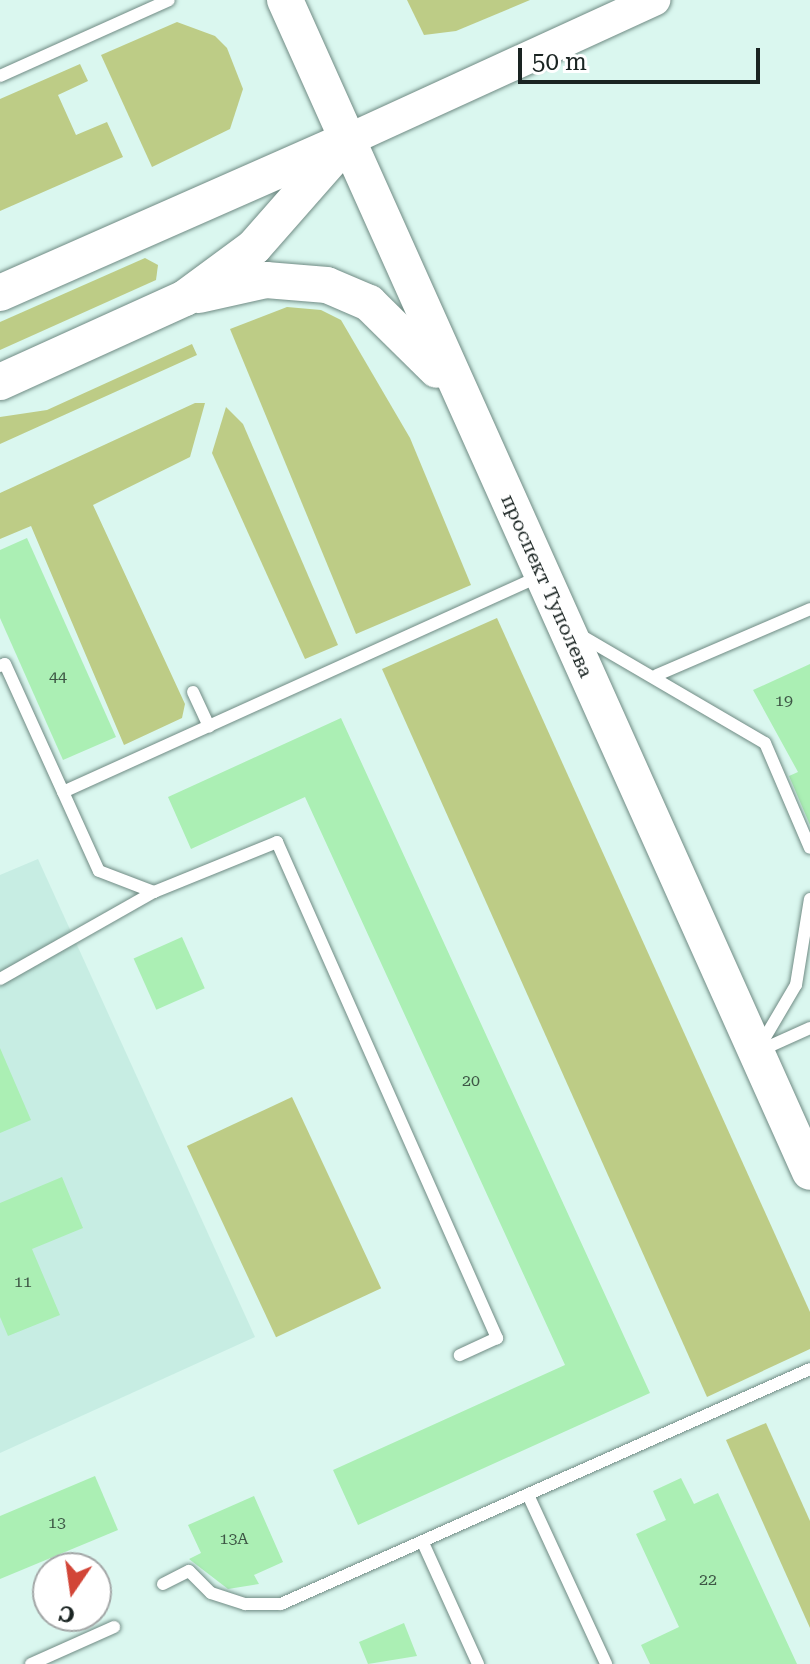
<!DOCTYPE html>
<meta charset="utf-8">
<style>
body{margin:0}
#map{position:relative;width:810px;height:1664px;overflow:hidden;background:#daf7ef;font-family:"Roboto Serif",serif}
div>[style]{position:absolute}
.built>*{inset:0;background:#c7ede3}
.green>*{inset:0;background:#bdcc86;transform-origin:0 0}
.building>*{inset:0;background:#abefb4;transform-origin:0 0}
.roads{filter:drop-shadow(0 0 2px #708b84) drop-shadow(0 0 2px #708b84)}
.service>*{height:12px;margin:-6px;padding:0 6px;transform-origin:6px;border-radius:6px;background:#fff}
.tertiary>*{height:32px;margin:-16px;padding:0 16px;transform-origin:16px;border-radius:16px;background:#fff}
.secondary>*{height:36px;margin:-18px;padding:0 18px;transform-origin:18px;border-radius:18px;background:#fff}
span{translate:-50% -50%;white-space:nowrap;text-align:center;line-height:1.15;-webkit-text-stroke:7px #fff;paint-order:stroke}
.number-label{font-size:16px;color:#3e5746}
.number-label span{-webkit-text-stroke-width:0}
.street-label{font-size:20px;color:#1a2422}
.north{position:absolute;left:32px;top:1552px;width:80px;height:80px;box-sizing:border-box;background:#fff;border:2px solid #a3a7a7;border-radius:50%;rotate:193deg;font-size:22px;font-weight:700;line-height:32px;text-align:center;color:#1a2422}
.north::after{content:'';display:block;margin:auto;width:28px;height:36px;background:#d24537;clip-path:polygon(50% 0,100% 100%,50% 72%,0 100%)}
.scale{position:absolute;left:518px;top:48px;width:242px;height:36px;box-sizing:border-box;border:4px solid #1a2422;border-top:0;padding-left:10px;font-size:24px;line-height:28px;white-space:nowrap;color:#1a2422;-webkit-text-stroke:6px #fff;paint-order:stroke}
</style>
<div id="map">
<div class="built">
<div style="clip-path:polygon(38px 859px,255px 1337px,0 1453px,0 875px)"></div>
</div>
<div class="green">
<div style="clip-path:polygon(407px 0,530px 0,456px 31px,424px 35px)"></div>
<div style="clip-path:polygon(177px 22px,215px 36px,227px 48px,243px 89px,230px 129px,152px 167px,101px 55px)"></div>
<div style="clip-path:polygon(80px 64px,88px 81px,58px 95px,76px 135px,107px 122px,123px 157px,0 211px,0 99px)"></div>
<div style="clip-path:polygon(145px 258px,158px 265px,156px 280px,0 350px,0 322px)"></div>
<div style="clip-path:polygon(287px 307px,321px 310px,341px 320px,410px 438px,471px 585px,356px 634px,230px 329px)"></div>
<div style="clip-path:polygon(192px 344px,197px 355px,0 444px,0 417px,47px 410px)"></div>
<div style="clip-path:polygon(195px 403px,205px 403px,190px 457px,93px 505px,185px 704px,182px 718px,124px 745px,31px 526px,0 539px,0 493px)"></div>
<div style="clip-path:polygon(226px 407px,243px 424px,338px 645px,305px 659px,212px 453px)"></div>
<div style="clip-path:polygon(497px 618px,810px 1312px,810px 1349px,707px 1397px,382px 669px)"></div>
<div style="left:292px;top:1097px;width:211px;height:116px;rotate:65deg"></div>
<div style="clip-path:polygon(766px 1423px,810px 1521px,810px 1628px,726px 1440px)"></div>
</div>
<div class="building">
<div style="clip-path:polygon(27px 538px,116px 737px,63px 760px,0 618px,0 550px)"></div>
<div style="clip-path:polygon(810px 664px,810px 825px,789px 776px,798px 772px,753px 690px)"></div>
<div style="clip-path:polygon(341px 718px,650px 1393px,358px 1525px,333px 1470px,565px 1365px,305px 797px,191px 849px,168px 797px)"></div>
<div style="left:182px;top:937px;width:56px;height:53px;rotate:66deg"></div>
<div style="clip-path:polygon(0 1048px,31px 1120px,0 1133px)"></div>
<div style="clip-path:polygon(62px 1177px,83px 1228px,32px 1249px,60px 1315px,8px 1336px,0 1317px,0 1203px)"></div>
<div style="clip-path:polygon(95px 1476px,118px 1530px,0 1579px,0 1516px)"></div>
<div style="clip-path:polygon(681px 1478px,694px 1504px,718px 1493px,797px 1664px,650px 1664px,641px 1645px,679px 1627px,636px 1534px,666px 1520px,653px 1491px)"></div>
<div style="clip-path:polygon(254px 1496px,283px 1562px,254px 1575px,259px 1584px,228px 1589px,189px 1559px,201px 1553px,188px 1525px)"></div>
<div style="clip-path:polygon(404px 1623px,417px 1656px,368px 1664px,359px 1642px)"></div>
</div>
<div class="roads">
<div class="service">
<div style="left:0;top:76px;width:185px;rotate:-24.2deg"></div>
<div style="left:580px;top:635px;width:214px;rotate:30.3deg"></div>
<div style="left:765px;top:743px;width:114px;rotate:66.8deg"></div>
<div style="left:0;top:666px;width:5px;rotate:-22deg"></div>
<div style="left:5px;top:664px;width:227px;rotate:65.6deg"></div>
<div style="left:99px;top:871px;width:59px;rotate:20.9deg"></div>
<div style="left:154px;top:892px;width:133px;rotate:-22.1deg"></div>
<div style="left:277px;top:842px;width:543px;rotate:66.08deg"></div>
<div style="left:497px;top:1338px;width:41px;rotate:155.3deg"></div>
<div style="left:657px;top:675px;width:167px;rotate:-23.3deg"></div>
<div style="left:193px;top:692px;width:38px;rotate:65deg"></div>
<div style="left:63px;top:792px;width:524px;rotate:-24.36deg"></div>
<div style="left:0;top:979px;width:177px;rotate:-29.5deg"></div>
<div style="left:760px;top:1046px;width:71px;rotate:-59.5deg"></div>
<div style="left:796px;top:985px;width:87px;rotate:-80.8deg"></div>
<div style="left:759px;top:1051px;width:56px;rotate:-24.3deg"></div>
<div style="left:529px;top:1497px;width:184px;rotate:65.2deg"></div>
<div style="left:424px;top:1545px;width:131px;rotate:65.6deg"></div>
<div style="left:163px;top:1584px;width:29px;rotate:-27deg"></div>
<div style="left:189px;top:1571px;width:31px;rotate:45deg"></div>
<div style="left:211px;top:1593px;width:36px;rotate:18deg"></div>
<div style="left:245px;top:1604px;width:36px"></div>
<div style="left:281px;top:1604px;width:579px;rotate:-23.95deg"></div>
<div style="left:31px;top:1664px;width:91px;rotate:-24deg"></div>
</div>
<div class="tertiary">
<div style="left:348px;top:140px;width:337px;rotate:-24.6deg"></div>
</div>
<div class="secondary">
<div style="left:285px;top:0;width:1284px;rotate:65.87deg"></div>
<div style="left:0;top:293px;width:375px;rotate:-23.8deg"></div>
<div style="left:199px;top:295px;width:69px;rotate:-12.6deg"></div>
<div style="left:266px;top:280px;width:61px;rotate:4.7deg"></div>
<div style="left:327px;top:285px;width:46px;rotate:23.2deg"></div>
<div style="left:369px;top:303px;width:95px;rotate:44.6deg"></div>
<div style="left:0;top:382px;width:203px;rotate:-24.4deg"></div>
<div style="left:185px;top:298px;width:86px;rotate:-36.5deg"></div>
<div style="left:254px;top:247px;width:142px;rotate:-48.7deg"></div>
</div>
</div>
<div class="number-label">
<span style="left:58px;top:677px">44</span>
<span style="left:784px;top:701px">19</span>
<span style="left:471px;top:1081px">20</span>
<span style="left:23px;top:1282px">11</span>
<span style="left:57px;top:1523px">13</span>
<span style="left:234px;top:1539px">13А</span>
<span style="left:708px;top:1580px">22</span>
</div>
<div class="street-label">
<span style="left:547px;top:586px;rotate:66deg">проспект Туполева</span>
</div>
<div class="north">С</div>
<div class="scale">50 m</div>
</div>
